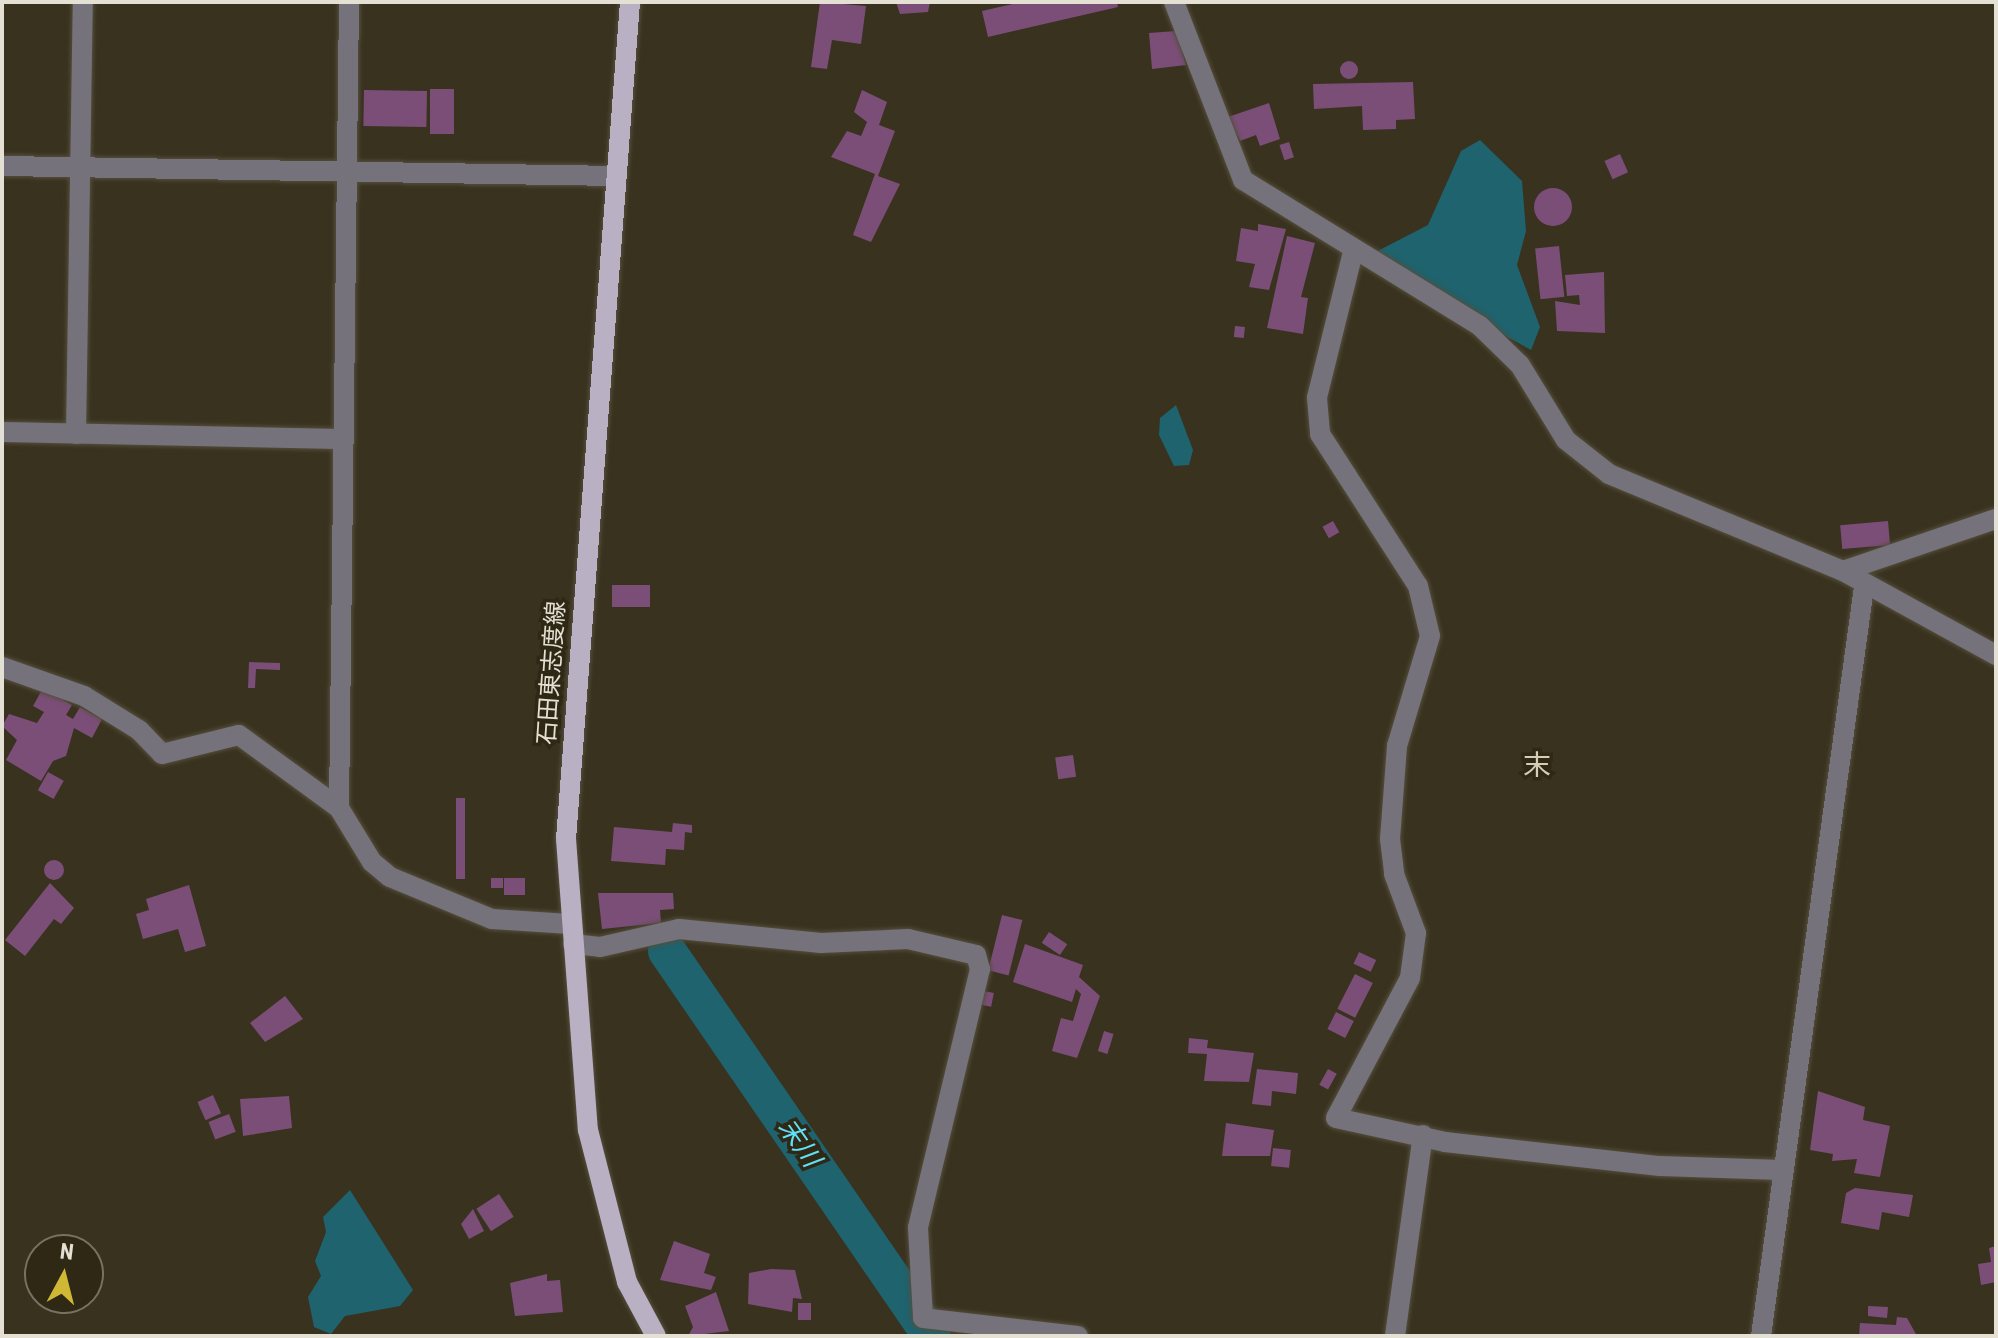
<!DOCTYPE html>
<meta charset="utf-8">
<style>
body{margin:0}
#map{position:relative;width:1998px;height:1338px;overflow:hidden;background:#39321f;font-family:"Roboto Condensed","Noto Sans JP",sans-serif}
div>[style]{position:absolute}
.water>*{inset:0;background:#1e636e}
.river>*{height:38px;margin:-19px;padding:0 19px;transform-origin:19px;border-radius:19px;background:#1e636e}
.building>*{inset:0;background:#7b4e78;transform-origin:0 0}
.round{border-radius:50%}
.roads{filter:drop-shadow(0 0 2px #544e3c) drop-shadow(0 0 2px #544e3c)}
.minor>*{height:20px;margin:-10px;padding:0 10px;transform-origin:10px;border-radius:10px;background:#76727b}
.major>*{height:20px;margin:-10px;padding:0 10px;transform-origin:10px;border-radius:10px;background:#b9b0c3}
span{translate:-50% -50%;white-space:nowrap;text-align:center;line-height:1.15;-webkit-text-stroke:7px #2f2815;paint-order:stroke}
.street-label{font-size:24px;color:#e4e0d4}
.water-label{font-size:26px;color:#60e1f7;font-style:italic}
.quarter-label{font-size:28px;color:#d5cdb5}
.frame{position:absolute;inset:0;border:4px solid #e4e0d4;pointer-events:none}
.north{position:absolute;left:24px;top:1234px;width:80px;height:80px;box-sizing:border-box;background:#2f2815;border:2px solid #777261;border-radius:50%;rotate:7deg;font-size:22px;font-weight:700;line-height:32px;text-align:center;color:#e4e0d4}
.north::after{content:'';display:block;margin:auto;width:28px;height:36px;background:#d0b837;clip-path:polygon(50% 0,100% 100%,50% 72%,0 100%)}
</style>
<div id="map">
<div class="water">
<div style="clip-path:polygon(1480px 140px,1522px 181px,1526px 231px,1517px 265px,1540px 327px,1531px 350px,1364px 258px,1428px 225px,1461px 151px)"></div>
<div style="clip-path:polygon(1176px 405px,1193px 450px,1189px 465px,1174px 466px,1159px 435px,1160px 418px)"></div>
<div style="clip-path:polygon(350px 1190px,413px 1290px,400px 1306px,345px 1316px,331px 1334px,314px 1327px,308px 1297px,321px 1276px,315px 1261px,326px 1232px,323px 1217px)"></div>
</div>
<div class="river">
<div style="left:667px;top:951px;width:467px;rotate:55.5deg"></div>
</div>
<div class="building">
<div style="clip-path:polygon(820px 2px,866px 6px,861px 44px,832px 40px,827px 69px,811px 67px)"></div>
<div style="clip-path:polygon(896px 2px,930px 2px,928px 12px,900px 14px)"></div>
<div style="clip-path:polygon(1021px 2px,1117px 2px,1118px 7px,988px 37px,982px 11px)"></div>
<div style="clip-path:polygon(1176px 31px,1186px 65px,1152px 69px,1149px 33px)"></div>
<div class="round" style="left:1340px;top:61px;width:18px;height:18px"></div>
<div style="clip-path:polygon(1413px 82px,1415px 119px,1396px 120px,1396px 129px,1363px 130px,1362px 106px,1314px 109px,1313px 84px)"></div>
<div style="left:430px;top:89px;width:24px;height:45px"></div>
<div style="left:364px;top:90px;width:63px;height:36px;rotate:1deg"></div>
<div style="clip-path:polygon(862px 90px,887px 102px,879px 125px,895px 131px,878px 176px,900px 184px,871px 242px,853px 235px,875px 174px,831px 157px,847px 131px,861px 136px,867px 122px,854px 112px)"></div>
<div style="clip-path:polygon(1269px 103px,1280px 139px,1260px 146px,1256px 135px,1240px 141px,1228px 117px)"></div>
<div style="left:1289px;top:142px;width:16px;height:10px;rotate:72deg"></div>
<div style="left:1620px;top:154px;width:20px;height:17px;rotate:66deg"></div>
<div class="round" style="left:1534px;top:188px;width:38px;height:38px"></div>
<div style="clip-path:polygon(1258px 224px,1286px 229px,1269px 290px,1249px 287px,1255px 264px,1236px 261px,1241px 228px,1258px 231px)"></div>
<div style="clip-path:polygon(1287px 236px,1315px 243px,1301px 297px,1308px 298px,1303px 334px,1267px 328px)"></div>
<div style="left:1559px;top:246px;width:51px;height:24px;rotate:84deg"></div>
<div style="clip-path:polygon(1604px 272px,1605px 333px,1557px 331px,1555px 301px,1580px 305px,1579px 295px,1567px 296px,1565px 275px)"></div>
<div style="left:1235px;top:326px;width:10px;height:11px;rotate:6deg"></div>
<div style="left:1333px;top:521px;width:13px;height:12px;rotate:61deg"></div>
<div style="left:1888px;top:521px;width:24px;height:48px;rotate:85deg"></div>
<div style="left:612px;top:585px;width:38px;height:22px"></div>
<div style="clip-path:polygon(249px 662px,280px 663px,280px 670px,256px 669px,255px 688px,248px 688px)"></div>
<div style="clip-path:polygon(43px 688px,72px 705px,66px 715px,73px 719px,80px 707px,102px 719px,92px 738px,74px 728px,66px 756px,53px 761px,41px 781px,6px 760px,17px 740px,2px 726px,9px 714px,37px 723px,44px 712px,33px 706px)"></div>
<div style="left:1073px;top:755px;width:22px;height:18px;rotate:82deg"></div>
<div style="left:48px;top:772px;width:18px;height:21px;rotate:29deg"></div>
<div style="left:456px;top:798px;width:9px;height:81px"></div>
<div style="clip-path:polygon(673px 823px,692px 825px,692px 833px,685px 832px,684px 850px,666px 849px,665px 865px,611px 861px,614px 827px,672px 832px)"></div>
<div class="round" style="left:44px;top:860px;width:20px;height:20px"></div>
<div style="left:491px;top:878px;width:12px;height:10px"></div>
<div style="left:504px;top:878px;width:21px;height:17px"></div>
<div style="clip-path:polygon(50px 883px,74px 908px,61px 924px,54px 919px,25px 956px,5px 940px)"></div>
<div style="clip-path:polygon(189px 885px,206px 946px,185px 952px,178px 929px,143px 939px,136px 914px,149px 910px,146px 899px)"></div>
<div style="clip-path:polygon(598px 893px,673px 893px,674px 909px,660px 910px,661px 923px,602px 929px)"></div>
<div style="left:1002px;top:915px;width:21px;height:57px;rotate:14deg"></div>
<div style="left:1049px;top:932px;width:22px;height:13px;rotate:34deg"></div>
<div style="clip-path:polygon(1025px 944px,1083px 965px,1079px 977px,1100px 996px,1077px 1058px,1052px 1051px,1061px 1018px,1073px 1021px,1081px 994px,1076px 989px,1072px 1002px,1013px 982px)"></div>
<div style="left:1359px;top:952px;width:19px;height:13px;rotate:25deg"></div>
<div style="left:1355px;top:974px;width:20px;height:39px;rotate:27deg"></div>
<div style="left:984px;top:991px;width:10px;height:14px;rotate:11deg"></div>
<div style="clip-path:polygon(285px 996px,303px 1019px,265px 1042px,250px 1023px)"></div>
<div style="left:1336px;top:1012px;width:20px;height:19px;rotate:27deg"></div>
<div style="left:1104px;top:1031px;width:10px;height:21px;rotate:17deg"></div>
<div style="clip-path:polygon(1189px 1038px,1208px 1040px,1207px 1048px,1254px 1053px,1249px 1082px,1204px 1081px,1207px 1054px,1188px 1053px)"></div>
<div style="clip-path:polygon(1257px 1069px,1298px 1073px,1296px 1094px,1272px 1091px,1271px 1106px,1252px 1104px)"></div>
<div style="left:1328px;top:1069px;width:10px;height:18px;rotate:29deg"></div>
<div style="clip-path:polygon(1818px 1091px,1865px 1107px,1863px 1120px,1890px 1126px,1880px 1177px,1854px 1173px,1857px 1159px,1832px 1161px,1833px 1154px,1810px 1150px)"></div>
<div style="left:213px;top:1095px;width:20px;height:17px;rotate:66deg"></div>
<div style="clip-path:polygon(289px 1096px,292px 1128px,243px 1136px,240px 1099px)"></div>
<div style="left:229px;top:1114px;width:19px;height:22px;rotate:69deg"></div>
<div style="clip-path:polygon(1226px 1123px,1274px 1130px,1270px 1156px,1222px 1156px)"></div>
<div style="left:1273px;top:1148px;width:18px;height:18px;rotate:6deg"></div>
<div style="clip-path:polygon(1855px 1188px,1913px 1195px,1909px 1217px,1882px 1212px,1879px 1230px,1841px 1223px,1846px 1193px)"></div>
<div style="left:499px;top:1194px;width:27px;height:27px;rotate:57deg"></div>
<div style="clip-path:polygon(473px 1209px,484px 1231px,469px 1239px,461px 1224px)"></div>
<div style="clip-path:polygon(674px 1241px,710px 1254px,704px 1273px,716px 1277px,711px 1290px,660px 1280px)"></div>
<div style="clip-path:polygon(1996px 1246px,1996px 1282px,1981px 1285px,1978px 1264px,1991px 1262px,1989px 1248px)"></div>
<div style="clip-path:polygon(771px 1269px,795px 1270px,802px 1299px,793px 1298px,792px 1312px,748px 1304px,749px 1273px)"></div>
<div style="clip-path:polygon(547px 1274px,547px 1281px,560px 1280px,563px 1312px,515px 1316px,510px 1283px)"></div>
<div style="clip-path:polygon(716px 1292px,729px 1331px,688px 1336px,693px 1327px,685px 1306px)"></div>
<div style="left:811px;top:1303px;width:17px;height:13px;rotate:90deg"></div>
<div style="clip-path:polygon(1868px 1306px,1888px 1307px,1887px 1318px,1868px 1316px)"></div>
<div style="clip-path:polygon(1897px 1317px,1907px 1318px,1917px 1336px,1859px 1336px,1860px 1323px,1896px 1325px)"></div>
</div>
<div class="roads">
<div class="minor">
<div style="left:1174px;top:2px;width:191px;rotate:68.8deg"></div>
<div style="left:1243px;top:180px;width:278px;rotate:31.6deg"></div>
<div style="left:1480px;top:326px;width:56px;rotate:44.3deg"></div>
<div style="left:1520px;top:365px;width:88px;rotate:58.5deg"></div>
<div style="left:1566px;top:440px;width:55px;rotate:38.3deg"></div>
<div style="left:1609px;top:474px;width:253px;rotate:22.5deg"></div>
<div style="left:1843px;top:571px;width:175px;rotate:28.8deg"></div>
<div style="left:2px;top:166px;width:614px;rotate:0.93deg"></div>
<div style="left:1353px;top:252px;width:150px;rotate:103.9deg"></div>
<div style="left:1317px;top:398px;width:36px;rotate:85deg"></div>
<div style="left:1320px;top:434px;width:181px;rotate:57.2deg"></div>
<div style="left:1418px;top:586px;width:51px;rotate:76.5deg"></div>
<div style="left:1430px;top:636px;width:115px;rotate:106.7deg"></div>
<div style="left:1397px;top:746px;width:93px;rotate:94.3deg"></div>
<div style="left:1390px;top:839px;width:35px;rotate:83deg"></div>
<div style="left:1394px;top:874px;width:63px;rotate:69.6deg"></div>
<div style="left:1416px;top:933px;width:45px;rotate:97.6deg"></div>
<div style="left:1410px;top:978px;width:158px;rotate:117.9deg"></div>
<div style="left:1336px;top:1118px;width:112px;rotate:12.4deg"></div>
<div style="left:1445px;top:1142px;width:216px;rotate:6.4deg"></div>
<div style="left:1660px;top:1166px;width:121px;rotate:1.9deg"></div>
<div style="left:2px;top:432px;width:339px;rotate:1.2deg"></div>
<div style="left:76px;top:434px;width:432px;rotate:-89.1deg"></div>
<div style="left:1843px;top:571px;width:162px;rotate:-18.8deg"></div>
<div style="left:2px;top:667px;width:87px;rotate:19.5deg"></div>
<div style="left:84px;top:696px;width:65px;rotate:31.7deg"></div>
<div style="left:139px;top:730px;width:33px;rotate:46deg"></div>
<div style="left:162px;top:754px;width:79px;rotate:-13.9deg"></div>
<div style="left:239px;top:735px;width:124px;rotate:36.1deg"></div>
<div style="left:339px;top:808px;width:63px;rotate:58.6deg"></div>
<div style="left:372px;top:862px;width:23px;rotate:40deg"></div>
<div style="left:390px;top:877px;width:110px;rotate:22.4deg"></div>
<div style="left:492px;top:919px;width:78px;rotate:3.7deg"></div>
<div style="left:339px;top:808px;width:806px;rotate:-89.29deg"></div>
<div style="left:573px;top:944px;width:27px;rotate:6deg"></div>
<div style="left:600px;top:947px;width:81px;rotate:-12.8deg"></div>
<div style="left:679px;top:929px;width:143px;rotate:5.6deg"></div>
<div style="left:821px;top:943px;width:87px;rotate:-2.6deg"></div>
<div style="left:908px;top:939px;width:70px;rotate:13.2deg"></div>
<div style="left:976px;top:955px;width:15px;rotate:74deg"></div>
<div style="left:980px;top:969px;width:266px;rotate:103.5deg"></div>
<div style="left:918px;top:1228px;width:90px;rotate:86.8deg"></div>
<div style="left:923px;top:1318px;width:156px;rotate:6.6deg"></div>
<div style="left:1395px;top:1336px;width:203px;rotate:-82.1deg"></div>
<div style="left:1761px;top:1336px;width:756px;rotate:-82.17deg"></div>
</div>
<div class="major">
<div style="left:630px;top:2px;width:839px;rotate:94.37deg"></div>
<div style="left:566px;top:839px;width:292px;rotate:85.7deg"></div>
<div style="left:588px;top:1130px;width:157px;rotate:75.6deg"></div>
<div style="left:627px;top:1282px;width:61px;rotate:61.8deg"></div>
</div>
</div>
<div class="street-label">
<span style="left:552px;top:673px;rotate:-86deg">石田東志度線</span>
</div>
<div class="water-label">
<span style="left:799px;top:1143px;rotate:55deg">末川</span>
</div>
<div class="quarter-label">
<span style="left:1537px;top:766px">末</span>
</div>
<div class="frame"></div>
<div class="north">N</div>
</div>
